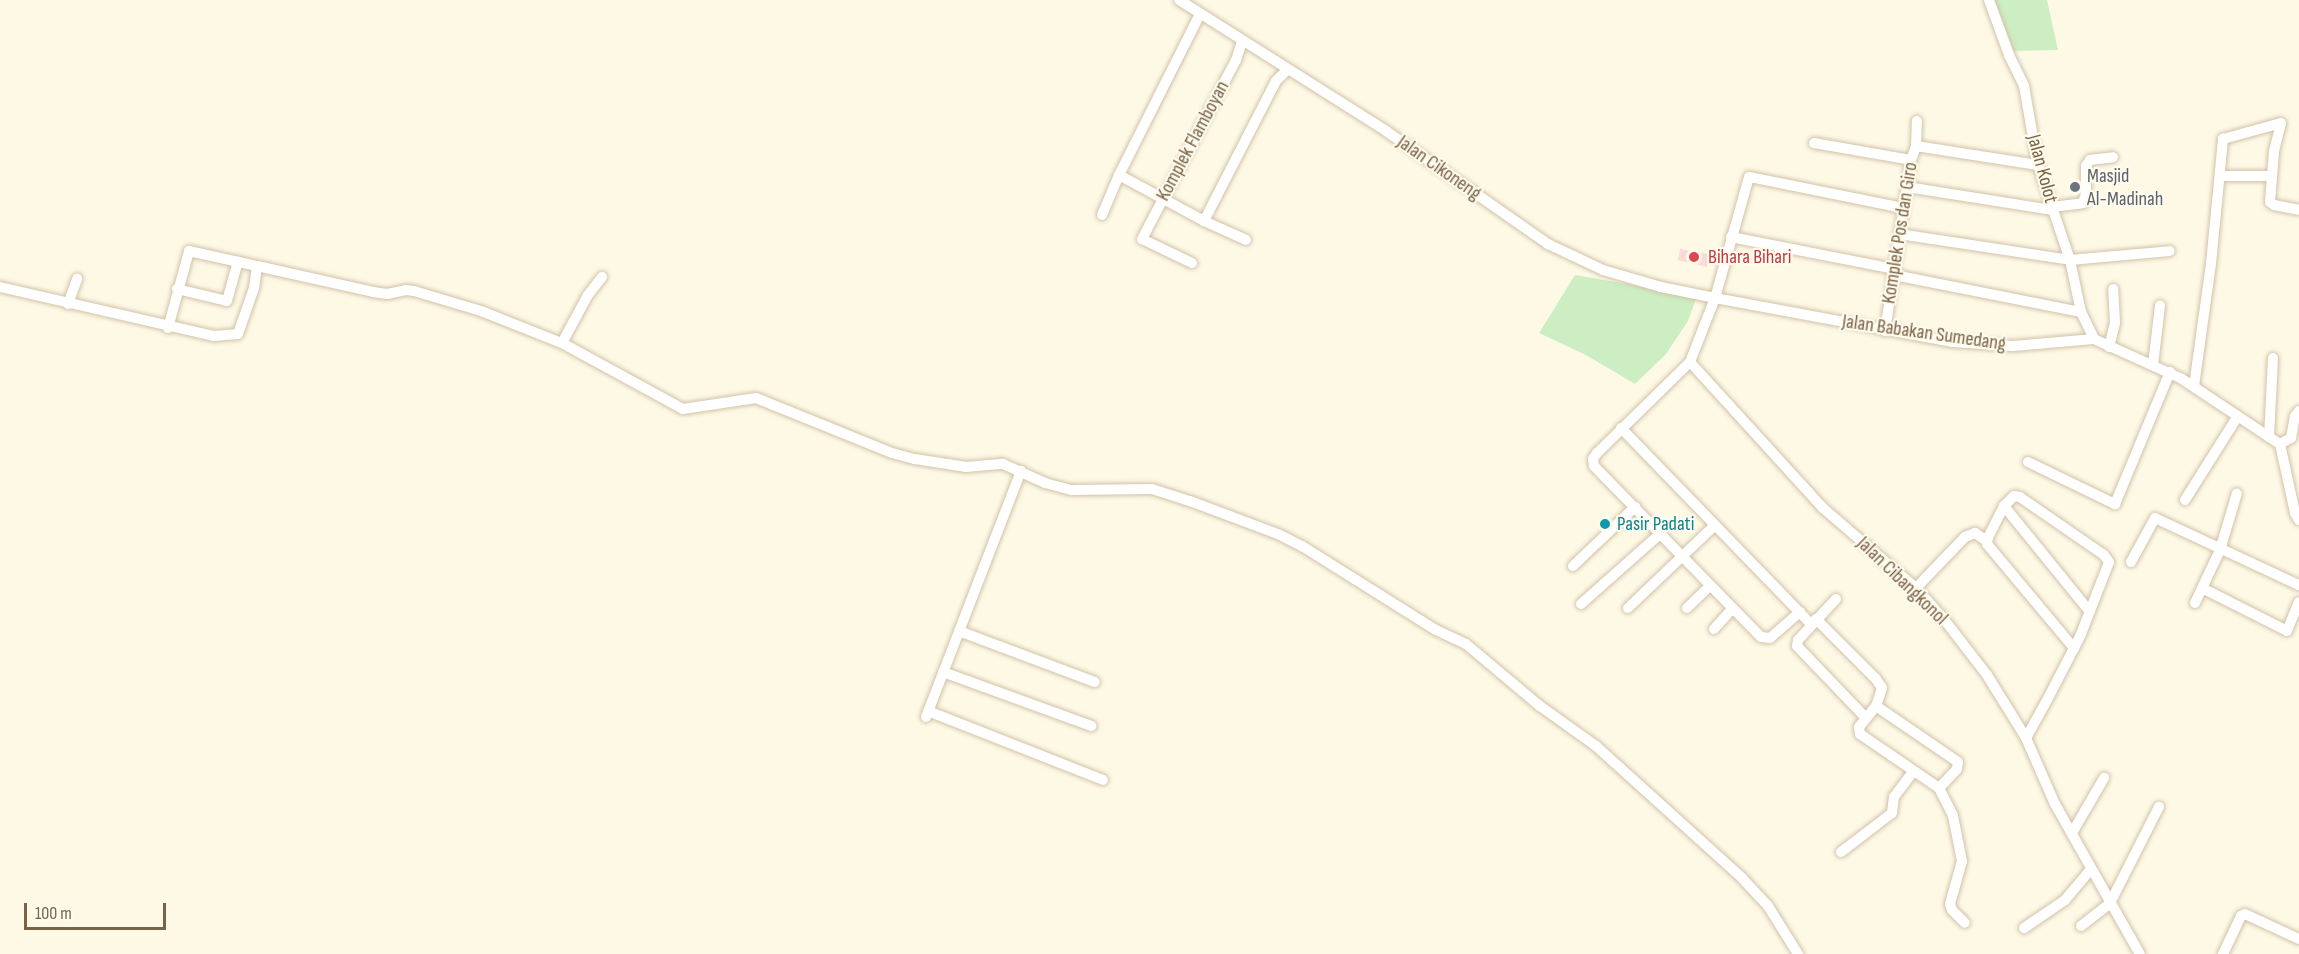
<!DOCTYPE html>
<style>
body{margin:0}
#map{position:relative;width:2299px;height:954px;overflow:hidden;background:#fef9e5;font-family:"Sofia Sans Condensed",sans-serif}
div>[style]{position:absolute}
.medical>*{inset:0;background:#fdd9d7}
.green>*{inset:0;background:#cceec2}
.roads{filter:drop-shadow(0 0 2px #d1c2a9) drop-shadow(0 0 2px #d1c2a9)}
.street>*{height:10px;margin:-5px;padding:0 5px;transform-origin:5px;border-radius:5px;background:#fff}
.dots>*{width:16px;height:16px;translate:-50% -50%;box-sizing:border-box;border:3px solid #fffbed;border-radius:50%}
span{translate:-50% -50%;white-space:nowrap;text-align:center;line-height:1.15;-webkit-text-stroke:4.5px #fffbed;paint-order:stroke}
.street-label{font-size:20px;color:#7a6247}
.worship-label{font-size:20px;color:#5b616d}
.left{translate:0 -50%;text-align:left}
.health-label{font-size:20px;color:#be3a42}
.culture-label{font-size:20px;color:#0d838f}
.scale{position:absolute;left:24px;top:903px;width:142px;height:27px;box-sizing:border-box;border:3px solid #7a6247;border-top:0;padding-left:8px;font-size:18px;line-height:21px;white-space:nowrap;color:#7a6247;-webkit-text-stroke:4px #fffbed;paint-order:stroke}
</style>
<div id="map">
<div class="medical">
<div style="clip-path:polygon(1680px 249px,1709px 254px,1707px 267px,1678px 260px)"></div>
</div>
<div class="green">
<div style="clip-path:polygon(1994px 0,2047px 0,2058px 50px,2014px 51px)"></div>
<div style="clip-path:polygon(1575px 275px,1697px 296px,1688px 321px,1666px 354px,1635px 384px,1586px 355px,1539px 333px)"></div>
</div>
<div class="roads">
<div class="street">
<div style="left:1179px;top:0;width:245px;rotate:32.3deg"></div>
<div style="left:1386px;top:131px;width:198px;rotate:34.9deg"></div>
<div style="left:1548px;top:244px;width:61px;rotate:25.3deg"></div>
<div style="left:1603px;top:270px;width:60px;rotate:16.3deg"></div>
<div style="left:1661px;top:287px;width:55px;rotate:11.5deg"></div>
<div style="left:1715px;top:298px;width:242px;rotate:10.5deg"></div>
<div style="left:1953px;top:342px;width:60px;rotate:3.8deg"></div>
<div style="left:2013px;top:346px;width:81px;rotate:-4.9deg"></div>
<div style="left:2094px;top:339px;width:97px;rotate:24.4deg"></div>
<div style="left:2182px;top:379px;width:118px;rotate:33.6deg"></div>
<div style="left:2280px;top:444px;width:13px;rotate:-29deg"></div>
<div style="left:2291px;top:438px;width:22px;rotate:-80deg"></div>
<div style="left:2295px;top:416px;width:6px;rotate:-51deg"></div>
<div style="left:1989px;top:0;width:59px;rotate:70deg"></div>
<div style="left:2009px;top:55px;width:34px;rotate:64deg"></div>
<div style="left:2024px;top:86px;width:80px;rotate:80deg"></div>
<div style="left:2038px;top:165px;width:100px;rotate:71.4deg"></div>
<div style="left:2070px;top:260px;width:53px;rotate:78.1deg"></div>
<div style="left:2081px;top:312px;width:30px;rotate:64deg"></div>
<div style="left:1814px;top:143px;width:98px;rotate:9.9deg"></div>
<div style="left:1916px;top:146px;width:123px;rotate:8.9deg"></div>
<div style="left:1119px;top:175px;width:97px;rotate:28.4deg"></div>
<div style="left:1204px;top:221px;width:46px;rotate:24.3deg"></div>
<div style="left:2220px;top:176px;width:52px"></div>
<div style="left:1907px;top:187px;width:148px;rotate:9deg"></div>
<div style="left:2052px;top:207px;width:31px;rotate:-7deg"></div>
<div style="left:2083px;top:203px;width:10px;rotate:-73deg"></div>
<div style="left:2086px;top:193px;width:27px;rotate:-90deg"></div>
<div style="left:2086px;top:166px;width:7px;rotate:-56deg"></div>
<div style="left:2090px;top:160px;width:23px;rotate:-7deg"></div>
<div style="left:1903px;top:208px;width:157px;rotate:-168.6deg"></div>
<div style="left:1749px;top:177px;width:126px;rotate:105.7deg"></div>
<div style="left:1715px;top:298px;width:69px;rotate:111.3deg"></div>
<div style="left:1690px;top:362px;width:197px;rotate:47.7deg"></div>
<div style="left:1823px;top:508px;width:123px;rotate:40.7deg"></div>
<div style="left:1916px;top:588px;width:40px;rotate:48deg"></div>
<div style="left:1943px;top:618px;width:72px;rotate:52.3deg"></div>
<div style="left:1987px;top:675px;width:74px;rotate:58.2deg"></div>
<div style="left:2026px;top:738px;width:72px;rotate:66.3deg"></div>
<div style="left:2055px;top:804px;width:172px;rotate:60.5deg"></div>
<div style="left:1102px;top:215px;width:43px;rotate:-67deg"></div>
<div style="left:1119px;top:175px;width:180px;rotate:-63.3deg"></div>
<div style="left:1204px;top:221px;width:157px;rotate:-62.8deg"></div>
<div style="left:1276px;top:81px;width:16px;rotate:-45deg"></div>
<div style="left:1899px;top:234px;width:173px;rotate:8.6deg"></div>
<div style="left:2070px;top:260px;width:100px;rotate:-5.1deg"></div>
<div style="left:1731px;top:237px;width:166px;rotate:11.1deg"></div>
<div style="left:1192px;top:263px;width:55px;rotate:-154.4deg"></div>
<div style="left:1142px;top:239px;width:202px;rotate:-62.3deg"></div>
<div style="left:1236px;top:60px;width:19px;rotate:-72deg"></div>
<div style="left:1894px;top:275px;width:191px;rotate:11.2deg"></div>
<div style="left:0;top:287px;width:220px;rotate:12.9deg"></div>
<div style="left:214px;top:336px;width:24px;rotate:-5deg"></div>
<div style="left:238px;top:334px;width:49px;rotate:-70.8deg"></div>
<div style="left:254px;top:288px;width:22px;rotate:-82deg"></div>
<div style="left:257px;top:266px;width:119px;rotate:12.6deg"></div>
<div style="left:373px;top:292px;width:14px;rotate:8deg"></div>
<div style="left:387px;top:294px;width:19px;rotate:-12deg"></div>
<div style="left:406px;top:290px;width:8px;rotate:7deg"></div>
<div style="left:414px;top:291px;width:70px;rotate:16.6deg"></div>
<div style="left:481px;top:311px;width:87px;rotate:21.6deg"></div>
<div style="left:562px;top:343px;width:138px;rotate:28.6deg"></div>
<div style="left:683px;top:409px;width:74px;rotate:-8.6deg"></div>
<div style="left:756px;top:398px;width:147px;rotate:22deg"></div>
<div style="left:892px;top:453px;width:24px;rotate:15deg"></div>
<div style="left:915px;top:459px;width:52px;rotate:8.9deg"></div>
<div style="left:966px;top:467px;width:37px;rotate:-5deg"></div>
<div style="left:1003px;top:464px;width:46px;rotate:24.3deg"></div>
<div style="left:1045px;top:483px;width:28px;rotate:15deg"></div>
<div style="left:1072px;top:490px;width:80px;rotate:-0.7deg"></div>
<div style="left:1152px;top:489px;width:40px;rotate:18deg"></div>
<div style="left:1190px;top:501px;width:94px;rotate:20.6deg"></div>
<div style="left:1278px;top:534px;width:27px;rotate:27deg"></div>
<div style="left:1302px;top:546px;width:158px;rotate:32.1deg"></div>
<div style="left:1436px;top:630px;width:33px;rotate:25deg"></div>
<div style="left:1466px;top:644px;width:97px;rotate:40deg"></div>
<div style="left:1540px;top:706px;width:69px;rotate:35.5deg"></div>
<div style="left:1596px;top:746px;width:197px;rotate:42.1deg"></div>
<div style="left:1742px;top:878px;width:38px;rotate:47deg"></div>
<div style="left:1768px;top:906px;width:57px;rotate:58deg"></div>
<div style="left:177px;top:289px;width:51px;rotate:13.5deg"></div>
<div style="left:227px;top:301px;width:41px;rotate:-74.6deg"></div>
<div style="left:68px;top:304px;width:27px;rotate:-70deg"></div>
<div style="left:168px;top:328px;width:80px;rotate:-74.7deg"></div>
<div style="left:189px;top:251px;width:70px;rotate:12.4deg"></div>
<div style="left:1885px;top:331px;width:173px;rotate:-81.4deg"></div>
<div style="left:1911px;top:160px;width:15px;rotate:-70deg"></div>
<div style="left:1916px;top:146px;width:25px;rotate:-88deg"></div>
<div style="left:562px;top:343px;width:55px;rotate:-61.6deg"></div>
<div style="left:588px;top:295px;width:23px;rotate:-52deg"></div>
<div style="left:2109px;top:347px;width:25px;rotate:-76deg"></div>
<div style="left:2115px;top:323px;width:34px;rotate:-93deg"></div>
<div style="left:1690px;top:362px;width:130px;rotate:135.6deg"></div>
<div style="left:1597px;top:453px;width:7px;rotate:124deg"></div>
<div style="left:1593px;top:459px;width:7px;rotate:82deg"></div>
<div style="left:1594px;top:466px;width:239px;rotate:45.7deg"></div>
<div style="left:1761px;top:637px;width:9px;rotate:6deg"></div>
<div style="left:1770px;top:638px;width:40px;rotate:-41deg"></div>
<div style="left:2153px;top:365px;width:60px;rotate:-83.3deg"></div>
<div style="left:2194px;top:386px;width:123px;rotate:-82.1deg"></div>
<div style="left:2211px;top:264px;width:126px;rotate:-84.5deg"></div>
<div style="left:2223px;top:139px;width:60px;rotate:-15.4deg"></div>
<div style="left:2281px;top:123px;width:30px;rotate:104deg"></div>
<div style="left:2274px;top:152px;width:50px;rotate:94.6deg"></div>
<div style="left:2270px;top:202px;width:5px;rotate:37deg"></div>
<div style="left:2274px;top:205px;width:25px;rotate:11deg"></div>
<div style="left:1621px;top:428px;width:274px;rotate:45.9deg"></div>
<div style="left:2269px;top:437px;width:79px;rotate:-87.1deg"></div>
<div style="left:2280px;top:444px;width:71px;rotate:77.7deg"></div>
<div style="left:2295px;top:513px;width:8px;rotate:60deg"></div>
<div style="left:2028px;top:462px;width:97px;rotate:25.8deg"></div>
<div style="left:2115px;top:504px;width:143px;rotate:-67.4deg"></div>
<div style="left:2185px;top:500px;width:99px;rotate:-57.8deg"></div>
<div style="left:2004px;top:506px;width:136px;rotate:50.9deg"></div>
<div style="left:2131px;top:562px;width:50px;rotate:-61.4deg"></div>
<div style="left:2155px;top:518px;width:159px;rotate:25deg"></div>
<div style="left:1573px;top:566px;width:86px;rotate:-43.6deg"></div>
<div style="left:1916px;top:588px;width:71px;rotate:-46.1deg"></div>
<div style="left:1965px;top:537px;width:11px;rotate:-22deg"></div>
<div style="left:1975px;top:533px;width:14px;rotate:34deg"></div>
<div style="left:2202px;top:588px;width:95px;rotate:26.8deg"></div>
<div style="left:2287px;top:631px;width:31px;rotate:-68deg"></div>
<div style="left:1836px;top:599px;width:56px;rotate:132.8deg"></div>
<div style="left:1798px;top:640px;width:6px;rotate:99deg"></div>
<div style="left:1797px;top:646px;width:100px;rotate:46.2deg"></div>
<div style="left:2195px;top:603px;width:59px;rotate:-64.7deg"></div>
<div style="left:2220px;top:550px;width:59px;rotate:-73.4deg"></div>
<div style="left:1581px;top:604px;width:107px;rotate:-41.6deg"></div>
<div style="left:1628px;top:608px;width:119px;rotate:-43.6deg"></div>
<div style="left:1687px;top:608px;width:32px;rotate:-44deg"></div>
<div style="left:1816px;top:619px;width:85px;rotate:45deg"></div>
<div style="left:1876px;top:679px;width:11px;rotate:56deg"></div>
<div style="left:1882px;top:688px;width:19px;rotate:108deg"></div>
<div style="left:1876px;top:706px;width:27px;rotate:129deg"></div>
<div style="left:1859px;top:727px;width:7px;rotate:82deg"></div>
<div style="left:1860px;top:734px;width:96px;rotate:34.4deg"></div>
<div style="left:1939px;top:788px;width:31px;rotate:63deg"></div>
<div style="left:1953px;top:816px;width:46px;rotate:78.7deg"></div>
<div style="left:1962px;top:861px;width:45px;rotate:105.6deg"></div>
<div style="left:1950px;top:904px;width:6px;rotate:72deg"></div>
<div style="left:1952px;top:910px;width:18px;rotate:45deg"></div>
<div style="left:1714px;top:629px;width:27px;rotate:-48deg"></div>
<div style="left:959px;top:631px;width:145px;rotate:20.6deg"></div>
<div style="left:943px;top:672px;width:158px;rotate:20deg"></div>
<div style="left:1876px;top:706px;width:99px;rotate:34.3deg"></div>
<div style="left:1958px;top:762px;width:7px;rotate:98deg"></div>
<div style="left:1957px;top:769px;width:26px;rotate:133deg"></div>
<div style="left:928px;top:711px;width:188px;rotate:21.5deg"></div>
<div style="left:926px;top:717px;width:264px;rotate:-68.9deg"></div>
<div style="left:2026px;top:738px;width:39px;rotate:-61deg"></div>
<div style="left:2045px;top:704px;width:63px;rotate:-62.6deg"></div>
<div style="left:2074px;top:648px;width:16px;rotate:-63deg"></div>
<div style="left:2081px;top:634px;width:77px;rotate:-68.7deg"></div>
<div style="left:2109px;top:562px;width:9px;rotate:-126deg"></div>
<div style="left:2104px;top:555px;width:102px;rotate:-145.4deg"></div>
<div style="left:2020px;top:497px;width:6px;rotate:-171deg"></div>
<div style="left:2014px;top:496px;width:14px;rotate:135deg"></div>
<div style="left:2004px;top:506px;width:35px;rotate:117deg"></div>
<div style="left:1988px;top:537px;width:7px;rotate:98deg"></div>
<div style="left:1987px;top:544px;width:136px;rotate:50.1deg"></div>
<div style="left:2072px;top:833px;width:64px;rotate:-59.8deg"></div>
<div style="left:1841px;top:852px;width:64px;rotate:-37.4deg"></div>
<div style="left:1892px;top:813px;width:16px;rotate:-83deg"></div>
<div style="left:1894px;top:797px;width:31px;rotate:-53deg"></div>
<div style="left:2081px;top:926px;width:37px;rotate:-38deg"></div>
<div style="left:2110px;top:903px;width:108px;rotate:-63deg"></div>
<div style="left:2024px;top:928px;width:50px;rotate:-34.3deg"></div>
<div style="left:2065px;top:900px;width:40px;rotate:-50deg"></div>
<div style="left:2223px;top:954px;width:42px;rotate:-64.7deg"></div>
<div style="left:2241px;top:916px;width:4px;rotate:-27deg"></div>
<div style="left:2245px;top:914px;width:60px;rotate:24.8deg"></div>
</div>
</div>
<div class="dots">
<div style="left:2075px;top:187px;background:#6b7280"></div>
<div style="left:1694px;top:257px;background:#e0444e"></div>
<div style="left:1605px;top:524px;background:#0f9aa8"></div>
</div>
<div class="street-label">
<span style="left:1193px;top:141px;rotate:-62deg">Komplek Flamboyan</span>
<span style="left:1439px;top:168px;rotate:35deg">Jalan Cikoneng</span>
<span style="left:2042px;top:169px;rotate:75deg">Jalan Kolot</span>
<span style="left:1900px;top:233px;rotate:-81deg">Komplek Pos dan Giro</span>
<span style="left:1924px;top:333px;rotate:8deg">Jalan Babakan Sumedang</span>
<span style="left:1902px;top:581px;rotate:44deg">Jalan Cibangkonol</span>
</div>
<div class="worship-label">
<span class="left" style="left:2087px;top:188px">Masjid<br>Al-Madinah</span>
</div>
<div class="health-label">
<span class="left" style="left:1708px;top:257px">Bihara Bihari</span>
</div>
<div class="culture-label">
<span class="left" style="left:1617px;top:524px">Pasir Padati</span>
</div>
<div class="scale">100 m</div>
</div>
